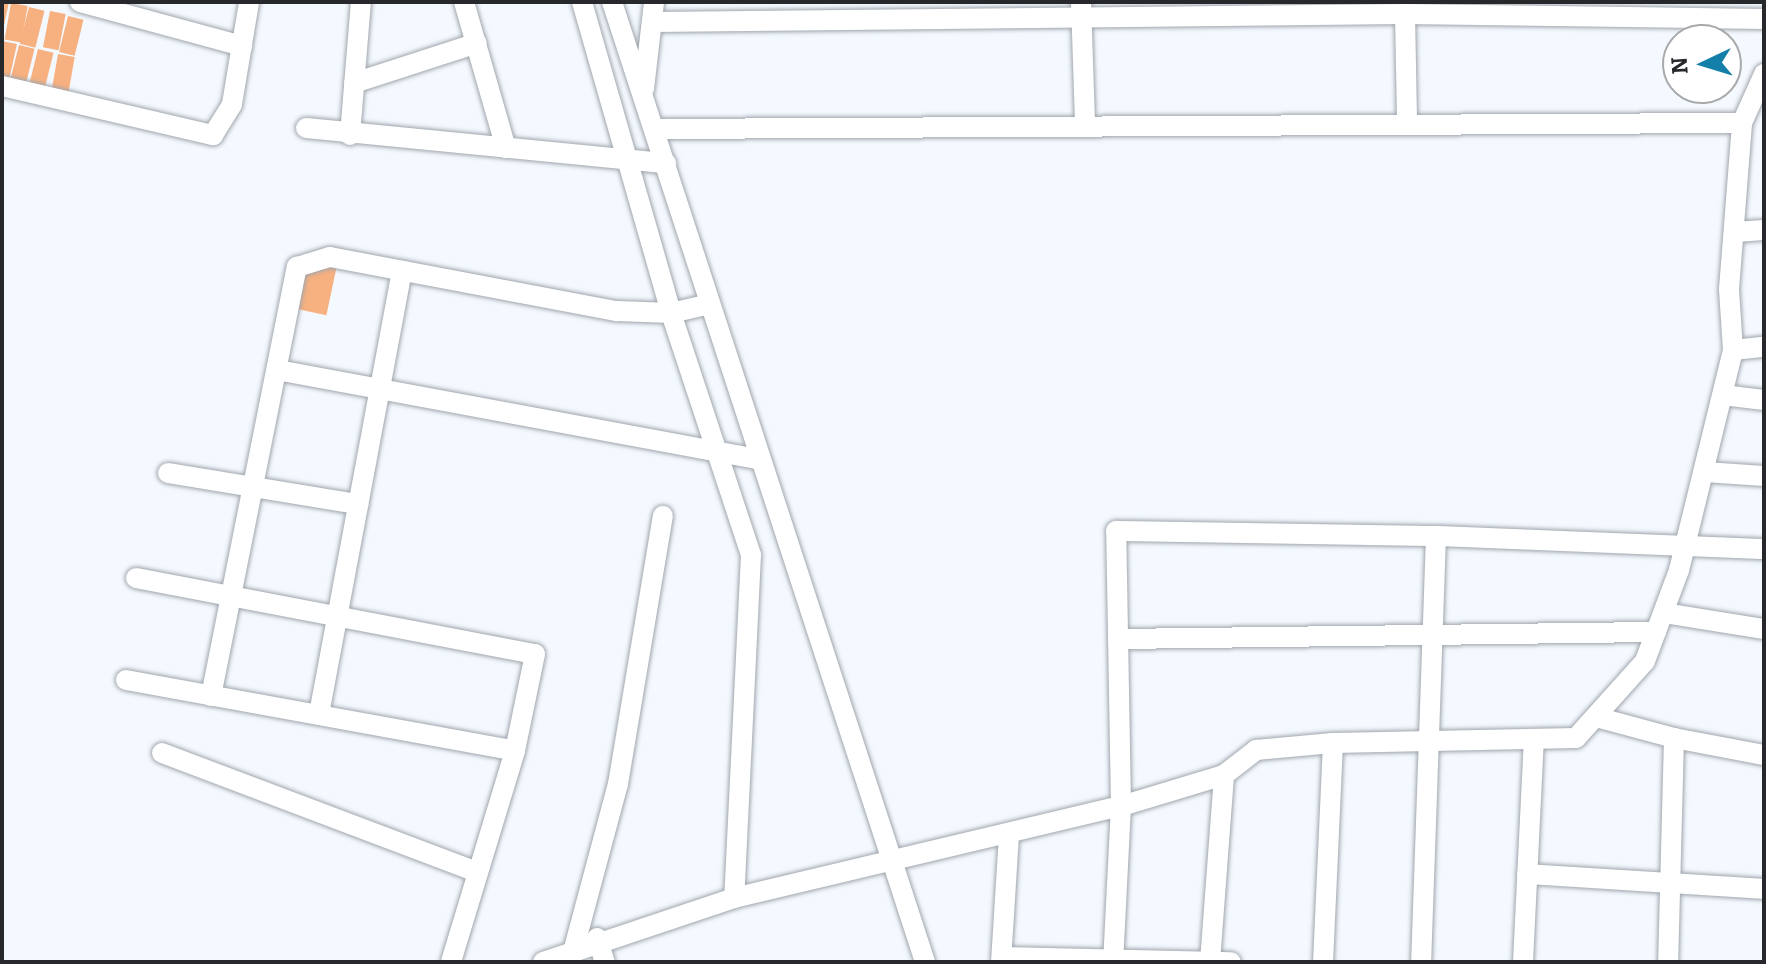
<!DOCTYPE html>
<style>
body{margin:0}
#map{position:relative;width:1766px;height:964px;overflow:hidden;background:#f4f9ff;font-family:Bitter,serif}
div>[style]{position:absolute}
.building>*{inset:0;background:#f7b07f;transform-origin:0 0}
.roads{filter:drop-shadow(0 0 2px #a0a6ad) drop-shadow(0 0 2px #a0a6ad)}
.street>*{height:20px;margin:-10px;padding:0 10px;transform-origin:10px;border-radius:10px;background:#fff}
span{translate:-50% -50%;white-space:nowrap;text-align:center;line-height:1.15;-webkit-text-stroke:7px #fff;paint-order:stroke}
.frame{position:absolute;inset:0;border:4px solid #26282b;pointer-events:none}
.north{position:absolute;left:1662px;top:24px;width:80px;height:80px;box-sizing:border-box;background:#fff;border:2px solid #a8a9aa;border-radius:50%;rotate:266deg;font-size:22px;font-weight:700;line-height:32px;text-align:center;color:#26282b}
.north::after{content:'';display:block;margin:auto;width:28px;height:36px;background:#1480a9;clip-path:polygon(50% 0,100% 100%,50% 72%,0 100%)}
</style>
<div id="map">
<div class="building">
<div style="clip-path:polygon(2px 2px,9px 2px,3px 30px,2px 30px)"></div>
<div style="left:11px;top:3px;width:17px;height:37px;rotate:10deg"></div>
<div style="left:29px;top:7px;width:16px;height:38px;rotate:14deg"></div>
<div style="left:50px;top:11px;width:16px;height:37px;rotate:11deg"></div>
<div style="left:68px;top:16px;width:16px;height:37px;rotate:14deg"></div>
<div style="clip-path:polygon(2px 41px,17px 44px,9px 80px,2px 79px)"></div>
<div style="left:19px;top:45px;width:16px;height:38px;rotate:14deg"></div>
<div style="left:38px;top:49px;width:16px;height:37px;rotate:14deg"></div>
<div style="left:58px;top:54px;width:17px;height:37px;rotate:10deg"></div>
<div style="left:307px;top:262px;width:30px;height:48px;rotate:12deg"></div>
</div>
<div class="roads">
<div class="street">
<div style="left:80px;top:2px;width:168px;rotate:15.2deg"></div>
<div style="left:464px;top:2px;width:152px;rotate:74deg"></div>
<div style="left:582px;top:2px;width:323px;rotate:74deg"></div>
<div style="left:671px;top:313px;width:255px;rotate:71.7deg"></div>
<div style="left:751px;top:555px;width:343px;rotate:92.8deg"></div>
<div style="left:612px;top:2px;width:1010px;rotate:71.94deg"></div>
<div style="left:1081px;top:2px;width:123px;rotate:88.1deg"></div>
<div style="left:1405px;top:14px;width:106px;rotate:88.9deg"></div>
<div style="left:653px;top:22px;width:752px;rotate:-0.61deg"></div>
<div style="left:1405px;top:14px;width:359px;rotate:0.8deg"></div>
<div style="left:354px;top:83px;width:129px;rotate:-18deg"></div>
<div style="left:2px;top:86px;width:217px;rotate:13.1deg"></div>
<div style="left:213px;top:135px;width:36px;rotate:-58deg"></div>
<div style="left:232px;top:104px;width:103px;rotate:-80.5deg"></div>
<div style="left:644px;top:89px;width:88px;rotate:-83.4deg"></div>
<div style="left:306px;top:128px;width:362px;rotate:5.6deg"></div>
<div style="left:657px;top:129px;width:1085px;rotate:-0.32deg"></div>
<div style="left:350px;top:135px;width:133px;rotate:-85.3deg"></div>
<div style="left:1735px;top:232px;width:29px;rotate:-4deg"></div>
<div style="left:1733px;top:350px;width:31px;rotate:-6deg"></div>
<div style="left:277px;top:370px;width:490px;rotate:10.5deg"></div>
<div style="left:1723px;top:395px;width:41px;rotate:7deg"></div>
<div style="left:1705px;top:472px;width:59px;rotate:3.9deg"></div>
<div style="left:168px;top:473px;width:193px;rotate:9.3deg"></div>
<div style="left:1436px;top:536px;width:328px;rotate:2.3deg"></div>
<div style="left:136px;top:578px;width:406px;rotate:10.8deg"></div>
<div style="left:535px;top:654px;width:99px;rotate:101.7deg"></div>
<div style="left:515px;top:751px;width:220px;rotate:106.9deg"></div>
<div style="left:1664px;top:613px;width:101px;rotate:9.1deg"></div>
<div style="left:1118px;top:639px;width:538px;rotate:-0.75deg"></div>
<div style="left:126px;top:680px;width:395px;rotate:10.3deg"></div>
<div style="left:211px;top:696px;width:438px;rotate:-78.7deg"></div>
<div style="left:297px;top:267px;width:34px;rotate:-17deg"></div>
<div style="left:330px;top:257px;width:292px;rotate:10.7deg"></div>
<div style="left:617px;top:311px;width:54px;rotate:2.1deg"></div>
<div style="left:671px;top:313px;width:40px;rotate:-13deg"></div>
<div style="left:319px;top:714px;width:451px;rotate:-79.4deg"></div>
<div style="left:1596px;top:717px;width:81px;rotate:15.1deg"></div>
<div style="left:1674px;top:738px;width:224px;rotate:91.5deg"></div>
<div style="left:1674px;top:738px;width:92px;rotate:10.7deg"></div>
<div style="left:1333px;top:743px;width:243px;rotate:-1.2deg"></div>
<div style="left:1576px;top:738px;width:103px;rotate:-48.1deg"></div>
<div style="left:1645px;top:661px;width:97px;rotate:-69.5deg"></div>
<div style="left:1679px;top:570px;width:227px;rotate:-76.2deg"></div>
<div style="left:1733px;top:350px;width:61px;rotate:-93.8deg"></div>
<div style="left:1729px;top:289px;width:167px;rotate:-85.5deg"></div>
<div style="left:1742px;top:123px;width:54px;rotate:-65.8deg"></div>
<div style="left:162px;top:753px;width:337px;rotate:20.7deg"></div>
<div style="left:1224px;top:775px;width:41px;rotate:-38deg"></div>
<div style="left:1256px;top:750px;width:77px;rotate:-5.2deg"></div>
<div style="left:1333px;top:743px;width:219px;rotate:92.6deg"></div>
<div style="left:1527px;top:874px;width:237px;rotate:3.6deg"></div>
<div style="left:597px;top:938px;width:25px;rotate:72deg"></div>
<div style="left:574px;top:948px;width:170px;rotate:-75deg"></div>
<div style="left:618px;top:784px;width:272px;rotate:-80.5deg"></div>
<div style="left:1002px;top:957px;width:229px;rotate:1.3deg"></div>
<div style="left:543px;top:962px;width:201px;rotate:-18.5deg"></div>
<div style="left:734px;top:898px;width:398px;rotate:-13.4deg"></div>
<div style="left:1121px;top:806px;width:156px;rotate:92.9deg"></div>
<div style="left:1001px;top:962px;width:127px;rotate:-86.4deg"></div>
<div style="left:1210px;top:962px;width:188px;rotate:-85.7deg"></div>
<div style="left:1224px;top:775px;width:108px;rotate:163.2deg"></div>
<div style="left:1121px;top:806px;width:275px;rotate:-91deg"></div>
<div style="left:1116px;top:531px;width:320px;rotate:0.9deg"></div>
<div style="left:1436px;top:536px;width:426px;rotate:92deg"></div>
<div style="left:1523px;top:962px;width:223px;rotate:-87.2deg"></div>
</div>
</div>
<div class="frame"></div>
<div class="north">N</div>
</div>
